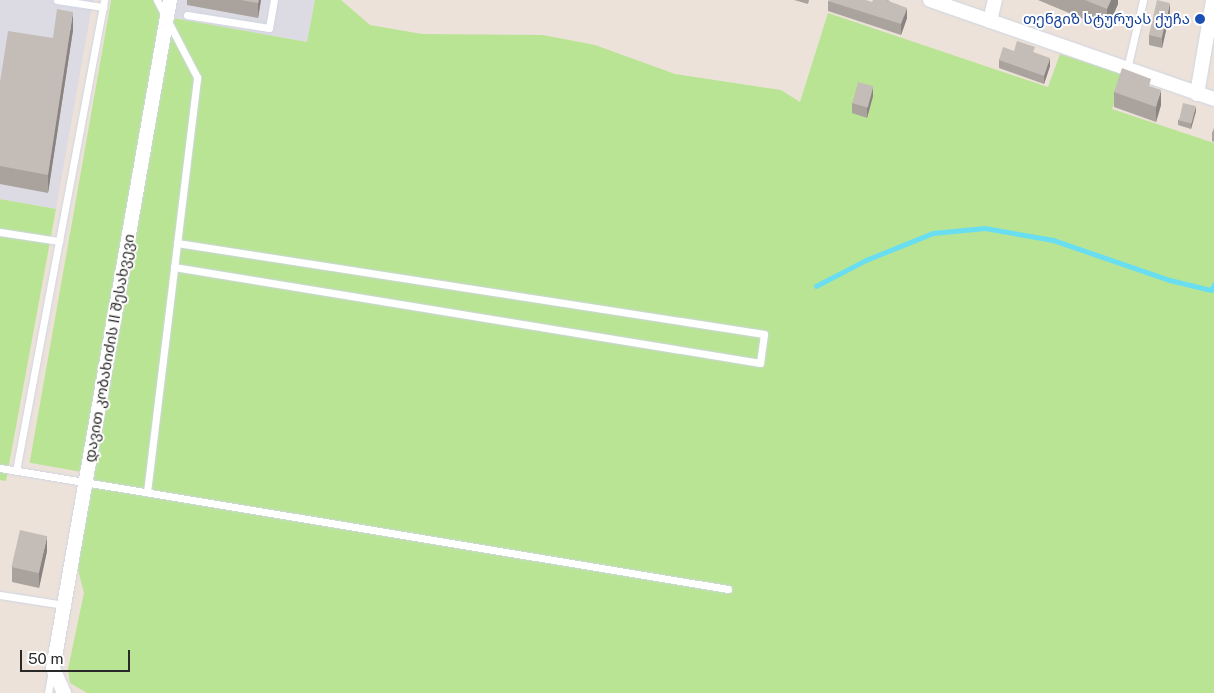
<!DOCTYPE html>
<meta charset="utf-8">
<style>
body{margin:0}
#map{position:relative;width:1214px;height:693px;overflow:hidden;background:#ece2da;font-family:"Public Sans","Noto Sans Georgian",sans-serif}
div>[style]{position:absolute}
.industrial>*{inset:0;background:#dcdbe4}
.green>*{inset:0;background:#b9e494;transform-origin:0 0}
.stream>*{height:4.5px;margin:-2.25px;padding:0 2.25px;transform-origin:2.25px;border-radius:2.25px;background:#69def1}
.roads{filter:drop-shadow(0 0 1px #cfd5e2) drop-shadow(0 0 1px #cfd5e2)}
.lane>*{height:7px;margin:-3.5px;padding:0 3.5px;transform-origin:3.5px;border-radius:3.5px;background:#fff}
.street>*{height:14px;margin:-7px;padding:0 7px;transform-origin:7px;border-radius:7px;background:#fff}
.wall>*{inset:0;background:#a9a29d}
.shaded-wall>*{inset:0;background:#898480}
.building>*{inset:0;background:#c4bcb7;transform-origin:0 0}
.dots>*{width:14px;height:14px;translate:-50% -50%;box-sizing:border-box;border:2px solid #fff;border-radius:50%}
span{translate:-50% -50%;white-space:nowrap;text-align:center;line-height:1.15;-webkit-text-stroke:4px #fff;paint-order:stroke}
.transit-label{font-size:15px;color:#164399}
.right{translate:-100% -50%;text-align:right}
.street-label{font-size:15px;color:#292929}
.scale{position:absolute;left:20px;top:650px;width:110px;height:22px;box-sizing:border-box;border:2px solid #292929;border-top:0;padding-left:6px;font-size:15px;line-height:18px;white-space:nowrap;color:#292929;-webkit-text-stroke:4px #fff;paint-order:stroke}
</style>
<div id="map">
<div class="industrial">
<div style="clip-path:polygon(0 0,93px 0,56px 209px,0 199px)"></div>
<div style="clip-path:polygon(176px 0,315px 0,307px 42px,173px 18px)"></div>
</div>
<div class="green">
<div style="left:164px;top:0;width:479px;height:52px;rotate:100deg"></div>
<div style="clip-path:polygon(315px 0,341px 0,370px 25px,422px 34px,543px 35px,595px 45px,675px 74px,781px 90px,800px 102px,828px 13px,1048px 87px,1060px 54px,1125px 75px,1112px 109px,1214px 143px,1214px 693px,87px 693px,70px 683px,68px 669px,84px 593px,77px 566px,173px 18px,307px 42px)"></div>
<div style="clip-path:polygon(0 199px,56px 209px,6px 481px,0 480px)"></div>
</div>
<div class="stream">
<div style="left:816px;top:286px;width:56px;rotate:-27.5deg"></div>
<div style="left:866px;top:260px;width:72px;rotate:-21.9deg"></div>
<div style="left:933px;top:233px;width:52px;rotate:-5.5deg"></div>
<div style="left:985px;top:228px;width:69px;rotate:10deg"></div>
<div style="left:1053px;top:240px;width:124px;rotate:18.9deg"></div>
<div style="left:1170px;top:280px;width:42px;rotate:13.7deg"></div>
<div style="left:1211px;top:290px;width:6px;rotate:-59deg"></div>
</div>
<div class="roads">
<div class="lane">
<div style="left:57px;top:0;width:47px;rotate:8.7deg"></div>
<div style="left:187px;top:15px;width:83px;rotate:9deg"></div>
<div style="left:269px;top:28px;width:28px;rotate:-80deg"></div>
<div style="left:1127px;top:69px;width:71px;rotate:-76.9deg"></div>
<div style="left:0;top:232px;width:60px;rotate:8.7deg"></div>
<div style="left:174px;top:267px;width:594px;rotate:9.3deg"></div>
<div style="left:760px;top:363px;width:29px;rotate:-82deg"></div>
<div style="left:764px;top:334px;width:594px;rotate:-171.19deg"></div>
<div style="left:0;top:468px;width:738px;rotate:9.44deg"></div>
<div style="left:16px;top:471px;width:479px;rotate:-79.4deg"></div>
<div style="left:147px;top:492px;width:418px;rotate:-83.1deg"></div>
<div style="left:197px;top:77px;width:87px;rotate:-117.5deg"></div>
<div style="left:0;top:595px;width:65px;rotate:8.9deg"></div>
<div style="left:48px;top:693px;width:22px;rotate:-80deg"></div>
</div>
<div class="street">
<div style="left:930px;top:0;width:301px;rotate:19.2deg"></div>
<div style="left:990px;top:21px;width:22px;rotate:-77deg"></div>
<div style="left:1197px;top:94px;width:95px;rotate:-80.3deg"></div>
<div style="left:64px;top:693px;width:27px;rotate:-114deg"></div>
<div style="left:53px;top:668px;width:678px;rotate:-80.07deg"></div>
</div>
</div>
<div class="wall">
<div style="clip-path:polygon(187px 0,261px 0,258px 18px,187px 5px)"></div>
<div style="clip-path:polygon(794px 0,809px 0,808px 4px)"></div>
<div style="clip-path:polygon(888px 0,907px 18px,901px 35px,828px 11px,828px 1px,872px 2px)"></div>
<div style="clip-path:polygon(1038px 0,1118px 0,1118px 4px,1107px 29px)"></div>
<div style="clip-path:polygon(1170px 13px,1162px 48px,1149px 45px,1149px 35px)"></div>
<div style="clip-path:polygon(73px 30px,48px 193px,0 184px,0 82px,53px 38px)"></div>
<div style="clip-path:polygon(1014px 51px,1035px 53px,1050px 66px,1044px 84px,999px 68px,999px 60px)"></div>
<div style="clip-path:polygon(1151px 87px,1161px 105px,1156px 122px,1114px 107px,1114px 92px)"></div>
<div style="clip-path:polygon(873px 96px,867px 118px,852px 113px,852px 103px)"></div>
<div style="clip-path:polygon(1196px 111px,1191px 129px,1178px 125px,1178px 120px)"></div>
<div style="clip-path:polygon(1214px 128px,1214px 142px,1212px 141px,1212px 133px)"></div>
<div style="clip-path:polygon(47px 551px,39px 588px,12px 582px,12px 567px)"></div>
</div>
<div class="shaded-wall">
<div style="clip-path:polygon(259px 0,261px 0,258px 18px,258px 3px)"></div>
<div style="clip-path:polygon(1111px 0,1118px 0,1118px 4px,1107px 29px,1107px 9px)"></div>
<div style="clip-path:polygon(1170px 3px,1170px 13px,1162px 48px,1162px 38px)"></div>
<div style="clip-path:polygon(907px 8px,907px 18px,901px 35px,901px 24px)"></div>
<div style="clip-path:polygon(73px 12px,73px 30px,48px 193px,48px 175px)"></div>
<div style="clip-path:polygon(1050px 58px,1050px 66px,1044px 84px,1044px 76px)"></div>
<div style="clip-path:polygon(873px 86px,873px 96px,867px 118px,867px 107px)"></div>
<div style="clip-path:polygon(1161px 90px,1161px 105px,1156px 122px,1156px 107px)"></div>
<div style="clip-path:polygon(1196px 106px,1196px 111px,1191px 129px,1191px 124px)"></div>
<div style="clip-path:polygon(47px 536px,47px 551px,39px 588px,39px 573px)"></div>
</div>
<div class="building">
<div style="clip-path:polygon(241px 0,259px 0,258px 3px)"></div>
<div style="clip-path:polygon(829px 0,866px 0,872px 2px,873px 0,886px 0,907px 8px,901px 24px,828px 1px)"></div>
<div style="clip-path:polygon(1085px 0,1111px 0,1107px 9px)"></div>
<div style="left:1157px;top:0;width:13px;height:36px;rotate:13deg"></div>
<div style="clip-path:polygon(57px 9px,73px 12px,48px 175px,0 166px,0 82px,8px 31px,53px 38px)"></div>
<div style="clip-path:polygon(1017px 41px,1035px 47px,1033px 52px,1050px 58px,1044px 76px,999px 60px,1003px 47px,1014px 51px)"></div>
<div style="clip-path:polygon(1122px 68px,1151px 79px,1149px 86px,1161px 90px,1156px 107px,1114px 92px)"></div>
<div style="left:858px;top:82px;width:16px;height:22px;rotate:15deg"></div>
<div style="left:1183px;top:103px;width:13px;height:18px;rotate:13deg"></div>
<div style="left:20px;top:530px;width:28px;height:38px;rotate:13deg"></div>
</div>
<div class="dots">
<div style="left:1200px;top:19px;background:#1a4fb4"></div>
</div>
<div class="transit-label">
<span class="right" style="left:1190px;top:19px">თენგიზ სტურუას ქუჩა</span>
</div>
<div class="street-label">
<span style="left:109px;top:348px;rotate:-80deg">დავით კობახიძის II შესახვევი</span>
</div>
<div class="scale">50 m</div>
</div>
